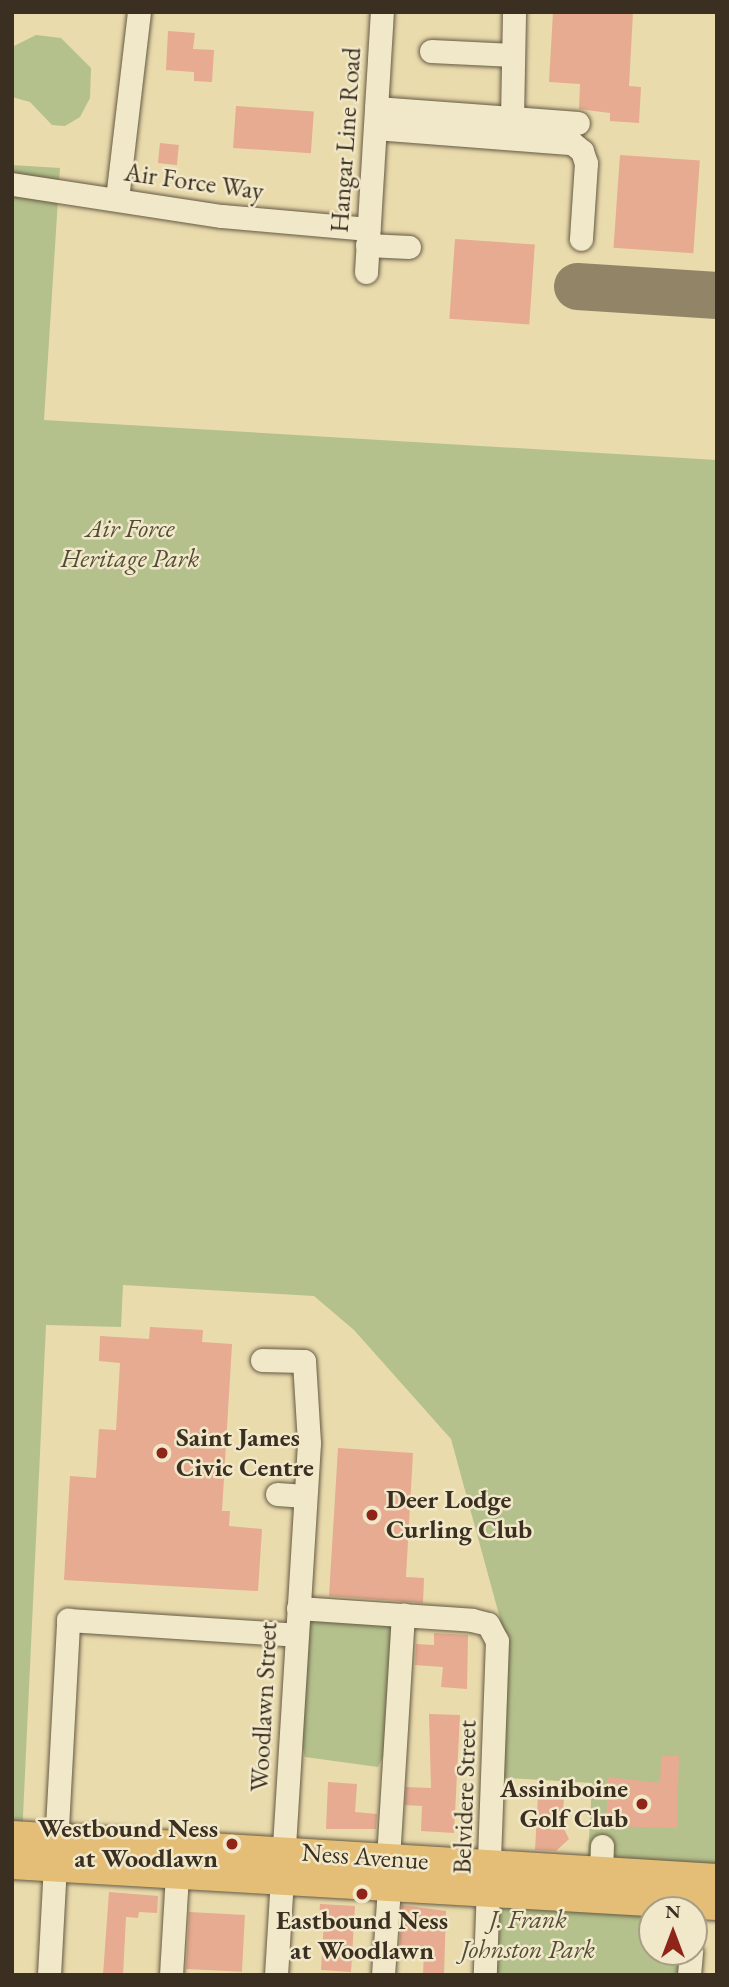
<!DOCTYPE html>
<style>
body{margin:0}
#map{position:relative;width:729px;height:1987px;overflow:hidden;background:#e9dbac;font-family:"EB Garamond",serif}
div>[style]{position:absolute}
.green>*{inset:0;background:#b4c18c}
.taxiway>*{height:47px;margin:-23.5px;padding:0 23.5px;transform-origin:23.5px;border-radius:23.5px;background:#928567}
.building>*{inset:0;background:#e6ab90;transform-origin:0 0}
.roads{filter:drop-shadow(0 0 2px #665a44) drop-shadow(0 0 2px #665a44)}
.minor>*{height:23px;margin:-11.5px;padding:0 11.5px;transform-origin:11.5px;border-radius:11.5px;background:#f1e8c9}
.major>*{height:30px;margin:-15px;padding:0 15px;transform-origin:15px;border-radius:15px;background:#e4be76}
.dots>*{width:19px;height:19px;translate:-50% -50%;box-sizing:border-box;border:4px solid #f1e8c9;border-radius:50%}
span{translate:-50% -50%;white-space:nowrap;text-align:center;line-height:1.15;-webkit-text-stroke:5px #f1e8c9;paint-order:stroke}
.street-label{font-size:26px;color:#3b2f22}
.park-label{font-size:26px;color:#534c37;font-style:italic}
.poi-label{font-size:26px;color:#3b2f22;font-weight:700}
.left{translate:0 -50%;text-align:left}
.right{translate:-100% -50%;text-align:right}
.frame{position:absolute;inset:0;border:14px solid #3b2f22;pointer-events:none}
.north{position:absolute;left:638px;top:1896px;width:70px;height:70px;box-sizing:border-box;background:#f1e8c9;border:2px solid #a89e86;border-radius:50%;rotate:0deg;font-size:19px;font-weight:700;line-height:28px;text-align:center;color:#3b2f22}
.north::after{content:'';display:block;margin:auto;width:24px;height:32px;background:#8f2418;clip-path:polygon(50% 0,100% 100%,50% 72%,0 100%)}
</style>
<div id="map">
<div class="green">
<div style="clip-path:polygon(36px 35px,61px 38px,91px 68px,90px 98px,80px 117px,65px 126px,52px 125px,30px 102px,12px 97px,12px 47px)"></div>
<div style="clip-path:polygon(12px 165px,60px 168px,44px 420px,717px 460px,717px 1879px,588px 1858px,592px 1783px,493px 1777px,488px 1624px,501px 1622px,451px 1439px,354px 1330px,314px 1296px,123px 1285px,121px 1327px,46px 1325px,22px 1837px,12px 1836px)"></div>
<div style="clip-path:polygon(315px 1616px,391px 1622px,386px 1750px,378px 1767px,305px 1757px,299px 1732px,306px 1630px)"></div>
<div style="clip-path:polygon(489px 1893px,652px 1910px,652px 1952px,691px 1952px,689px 1975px,485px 1975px)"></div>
</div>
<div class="taxiway">
<div style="left:577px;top:286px;width:140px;rotate:3.7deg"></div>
</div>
<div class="building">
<div style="clip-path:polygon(553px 12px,633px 12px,629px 86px,641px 87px,639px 123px,610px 121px,610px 113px,579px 109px,580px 84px,549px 82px)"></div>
<div style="clip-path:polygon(168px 31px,195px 33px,193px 49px,214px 50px,212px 82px,194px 81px,194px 72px,166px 70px)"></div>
<div style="left:236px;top:106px;width:78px;height:42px;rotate:4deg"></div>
<div style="left:160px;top:143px;width:19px;height:20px;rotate:6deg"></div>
<div style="left:620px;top:155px;width:80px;height:93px;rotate:4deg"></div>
<div style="left:455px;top:239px;width:80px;height:80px;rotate:4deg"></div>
<div style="clip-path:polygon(150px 1327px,203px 1330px,202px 1342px,232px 1344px,222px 1511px,230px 1511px,229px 1526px,262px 1529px,258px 1591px,64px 1580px,70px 1476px,96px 1478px,99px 1429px,116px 1430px,120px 1363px,99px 1361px,100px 1336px,149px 1339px)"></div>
<div style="clip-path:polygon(338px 1448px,413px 1453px,406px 1577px,424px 1578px,423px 1603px,329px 1596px)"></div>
<div style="clip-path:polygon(434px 1633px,468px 1635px,467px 1689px,441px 1687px,443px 1667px,415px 1665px,416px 1644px,434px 1645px)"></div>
<div style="clip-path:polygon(429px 1714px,460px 1715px,454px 1833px,421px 1831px,422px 1806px,405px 1805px,406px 1787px,431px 1788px)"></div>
<div style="clip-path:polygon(661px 1756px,679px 1756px,677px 1828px,606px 1826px,608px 1777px,660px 1783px)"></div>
<div style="clip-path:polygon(328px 1782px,357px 1784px,355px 1812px,377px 1814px,376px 1829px,326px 1829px)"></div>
<div style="clip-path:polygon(538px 1796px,564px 1798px,562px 1825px,569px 1839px,556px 1851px,535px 1850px)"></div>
<div style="clip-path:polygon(109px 1892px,158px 1896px,157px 1913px,139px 1912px,138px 1918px,126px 1917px,123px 1975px,103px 1975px)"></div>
<div style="clip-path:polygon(320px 1904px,355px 1906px,351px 1972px,321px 1970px,324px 1921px,319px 1920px)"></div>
<div style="clip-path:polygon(402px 1905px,446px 1911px,444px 1975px,423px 1975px,424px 1953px,399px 1952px)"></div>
<div style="left:189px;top:1912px;width:56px;height:57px;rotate:3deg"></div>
</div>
<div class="roads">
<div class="minor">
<div style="left:431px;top:51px;width:82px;rotate:2.8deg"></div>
<div style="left:376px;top:108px;width:136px;rotate:4.2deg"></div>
<div style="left:512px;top:118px;width:106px;rotate:-88.9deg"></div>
<div style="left:512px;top:118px;width:66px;rotate:4.3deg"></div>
<div style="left:375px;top:128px;width:198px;rotate:4.4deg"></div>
<div style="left:572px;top:143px;width:13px;rotate:39deg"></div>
<div style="left:582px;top:151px;width:13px;rotate:72deg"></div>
<div style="left:586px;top:163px;width:76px;rotate:93.8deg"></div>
<div style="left:12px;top:184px;width:212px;rotate:8.7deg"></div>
<div style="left:222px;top:216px;width:147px;rotate:5.1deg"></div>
<div style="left:117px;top:199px;width:188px;rotate:-83.3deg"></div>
<div style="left:367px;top:245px;width:42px;rotate:2.7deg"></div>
<div style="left:366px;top:272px;width:260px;rotate:-86.5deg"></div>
<div style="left:262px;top:1360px;width:42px;rotate:1.4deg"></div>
<div style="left:304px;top:1361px;width:82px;rotate:86.5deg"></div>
<div style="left:309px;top:1443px;width:533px;rotate:93.55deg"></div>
<div style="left:277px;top:1494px;width:28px;rotate:4deg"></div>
<div style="left:298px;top:1608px;width:174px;rotate:3.9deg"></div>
<div style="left:472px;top:1620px;width:16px;rotate:14deg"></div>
<div style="left:488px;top:1624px;width:19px;rotate:62deg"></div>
<div style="left:497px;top:1641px;width:334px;rotate:92.1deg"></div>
<div style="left:388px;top:1859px;width:245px;rotate:-86.5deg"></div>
<div style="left:601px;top:1873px;width:27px;rotate:-88deg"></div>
<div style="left:49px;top:1975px;width:356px;rotate:-86.9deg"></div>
<div style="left:68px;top:1620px;width:229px;rotate:3.7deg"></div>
<div style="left:171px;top:1975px;width:101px;rotate:-86.6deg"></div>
<div style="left:383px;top:1975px;width:88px;rotate:-86.1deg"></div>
<div style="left:689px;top:1975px;width:23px;rotate:-85deg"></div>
</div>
<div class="major">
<div style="left:12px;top:1836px;width:706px;rotate:3.49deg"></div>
<div style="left:12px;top:1864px;width:706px;rotate:3.33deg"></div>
</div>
</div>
<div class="dots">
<div style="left:162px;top:1453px;background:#8f2418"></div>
<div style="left:372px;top:1515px;background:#8f2418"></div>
<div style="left:642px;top:1804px;background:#8f2418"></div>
<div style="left:232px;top:1844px;background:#8f2418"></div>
<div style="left:362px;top:1894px;background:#8f2418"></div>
</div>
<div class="street-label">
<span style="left:346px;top:140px;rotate:-86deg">Hangar Line Road</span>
<span style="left:194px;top:182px;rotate:8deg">Air Force Way</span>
<span style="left:264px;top:1707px;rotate:-87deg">Woodlawn Street</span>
<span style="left:465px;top:1797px;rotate:-88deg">Belvidere Street</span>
<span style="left:365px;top:1857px;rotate:4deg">Ness Avenue</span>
</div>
<div class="park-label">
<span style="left:130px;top:544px">Air Force<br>Heritage Park</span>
<span style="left:528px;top:1935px">J. Frank<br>Johnston Park</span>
</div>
<div class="poi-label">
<span class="left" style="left:176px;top:1453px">Saint James<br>Civic Centre</span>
<span class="left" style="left:386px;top:1515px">Deer Lodge<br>Curling Club</span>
<span class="right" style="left:628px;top:1804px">Assiniboine<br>Golf Club</span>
<span class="right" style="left:218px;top:1844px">Westbound Ness<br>at Woodlawn</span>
<span style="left:362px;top:1936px">Eastbound Ness<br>at Woodlawn</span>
</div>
<div class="frame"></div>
<div class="north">N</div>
</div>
